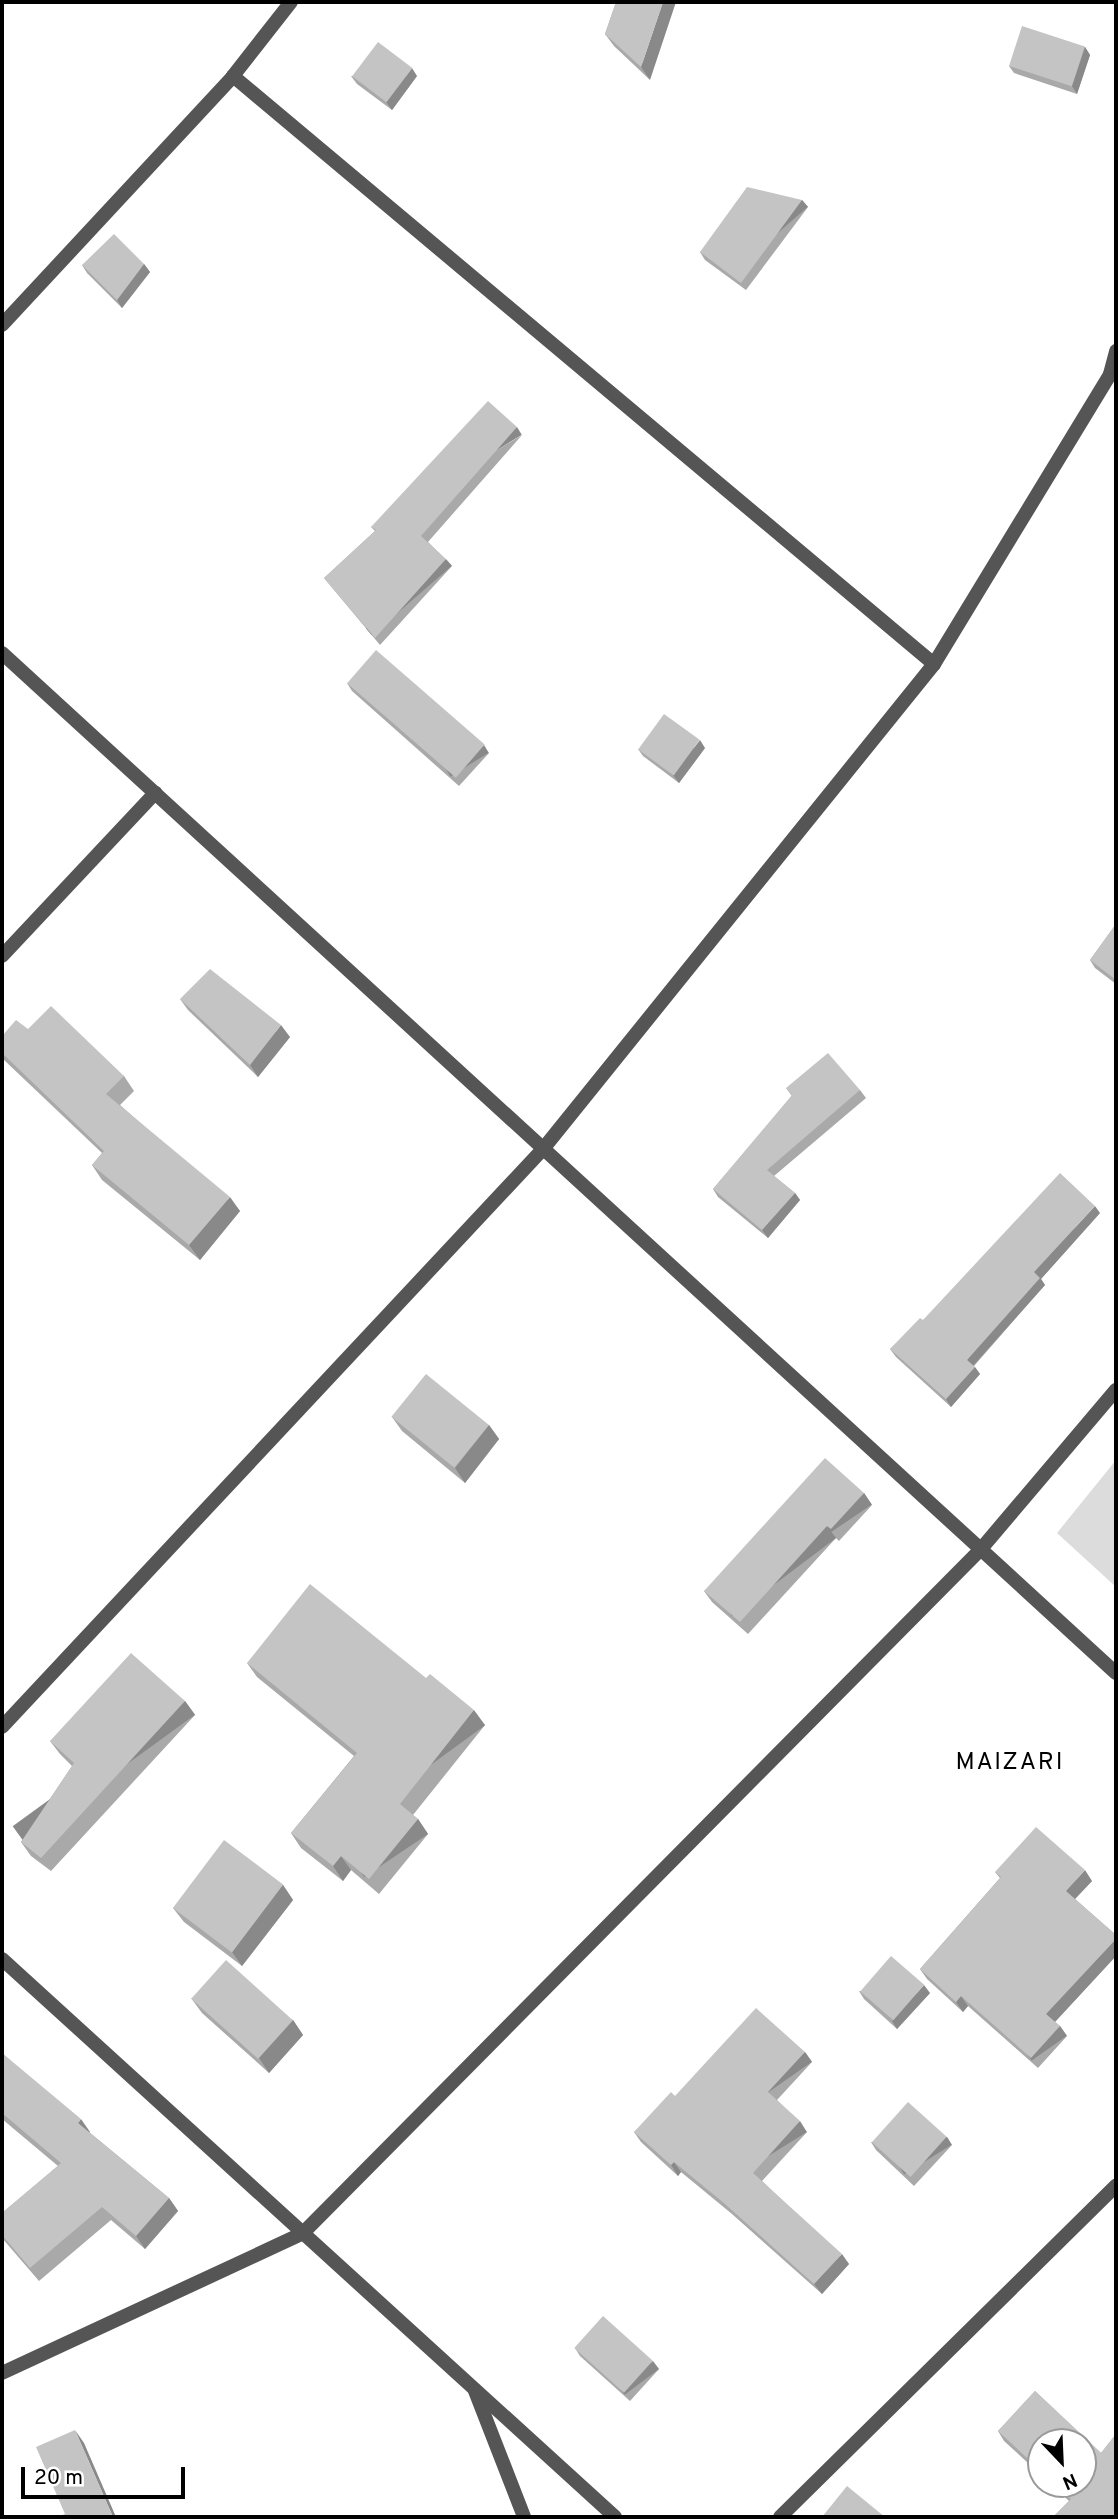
<!DOCTYPE html>
<style>
body{margin:0}
#map{position:relative;width:1118px;height:2519px;overflow:hidden;background:#fff;font-family:Overpass,sans-serif}
div>[style]{position:absolute}
.green>*{inset:0;background:#dcdcdc}
.street>*{height:14px;margin:-7px;padding:0 7px;transform-origin:7px;border-radius:7px;background:#555}
.wall>*{inset:0;background:#a9a9a9}
.shaded-wall>*{inset:0;background:#898989;transform-origin:0 0}
.building>*{inset:0;background:#c4c4c4;transform-origin:0 0}
span{translate:-50% -50%;white-space:nowrap;text-align:center;line-height:1.15;-webkit-text-stroke:7px #fff;paint-order:stroke}
.quarter-label{font-size:24px;color:#000;letter-spacing:2px}
.frame{position:absolute;inset:0;border:4px solid #000;pointer-events:none}
.north{position:absolute;left:1027px;top:2428px;width:70px;height:70px;box-sizing:border-box;background:#fff;border:2px solid #999;border-radius:50%;rotate:157deg;font-size:19px;font-weight:700;line-height:28px;text-align:center;color:#000}
.north::after{content:'';display:block;margin:auto;width:24px;height:32px;background:#000;clip-path:polygon(50% 0,100% 100%,50% 72%,0 100%)}
.scale{position:absolute;left:21px;top:2467px;width:164px;height:32px;box-sizing:border-box;border:4px solid #000;border-top:0;padding-left:9px;font-size:21px;line-height:24px;white-space:nowrap;color:#000;-webkit-text-stroke:5px #fff;paint-order:stroke}
</style>
<div id="map">
<div class="green">
<div style="clip-path:polygon(1116px 1460px,1116px 1587px,1057px 1533px)"></div>
</div>
<div class="street">
<div style="left:233px;top:76px;width:915px;rotate:39.99deg"></div>
<div style="left:2px;top:325px;width:340px;rotate:-47.1deg"></div>
<div style="left:233px;top:76px;width:94px;rotate:-51.9deg"></div>
<div style="left:2px;top:653px;width:1510px;rotate:42.48deg"></div>
<div style="left:2px;top:956px;width:224px;rotate:-46.8deg"></div>
<div style="left:2px;top:1727px;width:792px;rotate:-46.89deg"></div>
<div style="left:543px;top:1149px;width:623px;rotate:-51.12deg"></div>
<div style="left:934px;top:664px;width:339px;rotate:-58.7deg"></div>
<div style="left:1110px;top:374px;width:24px;rotate:-75deg"></div>
<div style="left:2px;top:1959px;width:829px;rotate:42.31deg"></div>
<div style="left:2px;top:2373px;width:332px;rotate:-24.9deg"></div>
<div style="left:303px;top:2233px;width:963px;rotate:-45.25deg"></div>
<div style="left:981px;top:1549px;width:209px;rotate:-49.7deg"></div>
<div style="left:475px;top:2391px;width:135px;rotate:68.7deg"></div>
<div style="left:780px;top:2517px;width:472px;rotate:-44.6deg"></div>
</div>
<div class="wall">
<div style="clip-path:polygon(616px 2px,650px 80px,614px 46px,605px 34px)"></div>
<div style="clip-path:polygon(1085px 47px,1090px 55px,1077px 94px,1014px 73px,1009px 66px)"></div>
<div style="clip-path:polygon(351px 76px,417px 76px,392px 110px,357px 84px)"></div>
<div style="clip-path:polygon(802px 200px,808px 207px,746px 290px,705px 260px,700px 252px)"></div>
<div style="clip-path:polygon(144px 264px,150px 272px,122px 308px,87px 273px,82px 265px)"></div>
<div style="clip-path:polygon(522px 435px,428px 542px,452px 566px,380px 645px,324px 578px,375px 531px,371px 527px)"></div>
<div style="clip-path:polygon(347px 683px,489px 753px,459px 786px,352px 691px)"></div>
<div style="clip-path:polygon(705px 748px,679px 783px,643px 756px,638px 749px)"></div>
<div style="clip-path:polygon(1116px 924px,1116px 984px,1095px 968px,1090px 960px)"></div>
<div style="clip-path:polygon(180px 999px,290px 1037px,258px 1077px,188px 1010px)"></div>
<div style="clip-path:polygon(28px 1029px,124px 1076px,134px 1091px,120px 1105px,240px 1211px,200px 1260px,102px 1180px,92px 1165px,102px 1153px,4px 1060px,2px 1057px,2px 1036px)"></div>
<div style="clip-path:polygon(786px 1088px,860px 1090px,866px 1098px,774px 1176px,795px 1193px,800px 1200px,768px 1238px,718px 1197px,713px 1189px,792px 1096px)"></div>
<div style="clip-path:polygon(1100px 1213px,1041px 1279px,1045px 1285px,974px 1366px,980px 1374px,951px 1407px,896px 1357px,890px 1349px,923px 1320px)"></div>
<div style="clip-path:polygon(392px 1417px,489px 1425px,499px 1439px,465px 1483px,402px 1431px)"></div>
<div style="clip-path:polygon(864px 1493px,872px 1505px,839px 1541px,836px 1538px,748px 1634px,712px 1602px,704px 1591px)"></div>
<div style="clip-path:polygon(247px 1663px,485px 1725px,413px 1815px,418px 1819px,428px 1834px,379px 1894px,351px 1870px,343px 1881px,301px 1848px,291px 1833px,354px 1756px,257px 1677px)"></div>
<div style="clip-path:polygon(185px 1701px,195px 1715px,51px 1871px,31px 1856px,21px 1842px,72px 1766px,60px 1754px,50px 1741px)"></div>
<div style="clip-path:polygon(995px 1872px,1092px 1881px,1075px 1899px,1116px 1935px,1116px 1956px,1055px 2022px,1060px 2026px,1067px 2036px,1038px 2068px,968px 2006px,963px 2012px,927px 1979px,920px 1969px,1000px 1878px)"></div>
<div style="clip-path:polygon(283px 1885px,293px 1900px,242px 1966px,184px 1922px,173px 1908px)"></div>
<div style="clip-path:polygon(859px 1991px,930px 1993px,897px 2029px,864px 1999px)"></div>
<div style="clip-path:polygon(191px 1998px,293px 2020px,303px 2035px,269px 2073px,202px 2013px)"></div>
<div style="clip-path:polygon(805px 2052px,812px 2062px,777px 2100px,807px 2132px,762px 2181px,849px 2264px,822px 2294px,732px 2214px,681px 2172px,678px 2176px,641px 2142px,634px 2132px,675px 2096px)"></div>
<div style="clip-path:polygon(2px 2053px,89px 2132px,169px 2198px,178px 2211px,145px 2249px,111px 2220px,39px 2281px,2px 2238px,2px 2213px,58px 2166px,2px 2119px)"></div>
<div style="clip-path:polygon(947px 2137px,952px 2145px,914px 2186px,876px 2150px,871px 2142px)"></div>
<div style="clip-path:polygon(575px 2348px,659px 2369px,630px 2401px,580px 2356px)"></div>
<div style="clip-path:polygon(1035px 2391px,1101px 2453px,1116px 2434px,1116px 2517px,1053px 2517px,1069px 2501px,1051px 2484px,1083px 2484px,1083px 2442px,1041px 2442px,1041px 2475px,1004px 2441px,998px 2431px)"></div>
</div>
<div class="shaded-wall">
<div style="clip-path:polygon(663px 2px,676px 2px,650px 80px,641px 67px)"></div>
<div style="clip-path:polygon(1085px 47px,1090px 55px,1077px 94px,1072px 86px)"></div>
<div style="clip-path:polygon(412px 68px,417px 76px,392px 110px,386px 102px)"></div>
<div style="left:802px;top:200px;width:9px;height:103px;rotate:49deg"></div>
<div style="clip-path:polygon(144px 264px,150px 272px,122px 308px,117px 300px)"></div>
<div style="left:517px;top:427px;width:9px;height:145px;rotate:58deg"></div>
<div style="left:446px;top:559px;width:9px;height:106px;rotate:49deg"></div>
<div style="clip-path:polygon(700px 740px,705px 748px,679px 783px,673px 775px)"></div>
<div style="left:484px;top:745px;width:9px;height:45px;rotate:58deg"></div>
<div style="clip-path:polygon(281px 1025px,290px 1037px,258px 1077px,250px 1065px)"></div>
<div style="clip-path:polygon(795px 1193px,800px 1200px,768px 1238px,762px 1230px)"></div>
<div style="clip-path:polygon(230px 1197px,240px 1211px,200px 1260px,189px 1245px)"></div>
<div style="clip-path:polygon(1095px 1206px,1100px 1213px,1041px 1279px,1045px 1285px,972px 1367px,967px 1360px,1034px 1272px)"></div>
<div style="clip-path:polygon(975px 1367px,980px 1374px,951px 1407px,946px 1399px)"></div>
<div style="clip-path:polygon(489px 1425px,499px 1439px,465px 1483px,455px 1468px)"></div>
<div style="left:864px;top:1493px;width:14px;height:49px;rotate:56deg"></div>
<div style="left:827px;top:1526px;width:15px;height:130px;rotate:53deg"></div>
<div style="left:185px;top:1701px;width:17px;height:213px;rotate:54deg"></div>
<div style="left:474px;top:1710px;width:19px;height:120px;rotate:54deg"></div>
<div style="left:418px;top:1819px;width:18px;height:77px;rotate:56deg"></div>
<div style="clip-path:polygon(341px 1856px,351px 1870px,343px 1881px,333px 1866px)"></div>
<div style="clip-path:polygon(1085px 1870px,1092px 1881px,1073px 1901px,1066px 1891px)"></div>
<div style="clip-path:polygon(283px 1885px,293px 1900px,242px 1966px,232px 1952px)"></div>
<div style="clip-path:polygon(1116px 1939px,1116px 1956px,1053px 2024px,1046px 2014px)"></div>
<div style="clip-path:polygon(924px 1985px,930px 1993px,897px 2029px,892px 2021px)"></div>
<div style="clip-path:polygon(961px 1996px,968px 2006px,963px 2012px,956px 2002px)"></div>
<div style="clip-path:polygon(293px 2020px,303px 2035px,269px 2073px,259px 2058px)"></div>
<div style="left:1060px;top:2026px;width:12px;height:43px;rotate:55deg"></div>
<div style="left:805px;top:2052px;width:12px;height:54px;rotate:55deg"></div>
<div style="clip-path:polygon(81px 2119px,90px 2132px,87px 2136px,78px 2123px)"></div>
<div style="left:800px;top:2121px;width:13px;height:70px;rotate:58deg"></div>
<div style="left:947px;top:2137px;width:9px;height:56px;rotate:58deg"></div>
<div style="clip-path:polygon(674px 2162px,681px 2172px,678px 2176px,671px 2165px)"></div>
<div style="clip-path:polygon(169px 2198px,178px 2211px,145px 2249px,136px 2236px)"></div>
<div style="clip-path:polygon(842px 2254px,849px 2264px,822px 2294px,814px 2284px)"></div>
<div style="left:653px;top:2361px;width:10px;height:43px;rotate:53deg"></div>
<div style="clip-path:polygon(75px 2430px,84px 2443px,116px 2517px,113px 2517px)"></div>
</div>
<div class="building">
<div style="clip-path:polygon(616px 2px,663px 2px,641px 67px,605px 34px)"></div>
<div style="left:1022px;top:26px;width:66px;height:42px;rotate:18deg"></div>
<div style="left:378px;top:42px;width:43px;height:43px;rotate:37deg"></div>
<div style="clip-path:polygon(747px 187px,802px 200px,741px 283px,700px 252px)"></div>
<div style="clip-path:polygon(114px 234px,144px 264px,117px 300px,82px 265px)"></div>
<div style="clip-path:polygon(488px 401px,517px 427px,421px 536px,446px 559px,375px 638px,324px 578px,376px 530px,371px 527px)"></div>
<div style="left:376px;top:650px;width:144px;height:44px;rotate:41deg"></div>
<div style="left:664px;top:714px;width:44px;height:44px;rotate:36deg"></div>
<div style="clip-path:polygon(1116px 924px,1116px 980px,1090px 960px)"></div>
<div style="clip-path:polygon(210px 969px,281px 1025px,250px 1065px,180px 999px)"></div>
<div style="clip-path:polygon(51px 1006px,124px 1076px,106px 1094px,230px 1197px,189px 1245px,92px 1165px,104px 1151px,2px 1053px,2px 1036px,16px 1020px,28px 1029px)"></div>
<div style="clip-path:polygon(828px 1053px,860px 1090px,767px 1170px,795px 1193px,762px 1230px,713px 1189px,792px 1095px,786px 1088px)"></div>
<div style="clip-path:polygon(1060px 1173px,1095px 1206px,1034px 1272px,1040px 1278px,967px 1360px,975px 1367px,946px 1399px,890px 1349px,920px 1318px,923px 1320px)"></div>
<div style="left:426px;top:1374px;width:81px;height:55px;rotate:39deg"></div>
<div style="clip-path:polygon(825px 1458px,864px 1493px,831px 1529px,827px 1526px,740px 1622px,704px 1591px)"></div>
<div style="clip-path:polygon(310px 1584px,426px 1678px,430px 1674px,474px 1710px,400px 1804px,418px 1819px,369px 1879px,341px 1856px,333px 1866px,291px 1833px,357px 1753px,247px 1663px)"></div>
<div style="clip-path:polygon(131px 1653px,185px 1701px,41px 1858px,21px 1842px,74px 1763px,50px 1741px)"></div>
<div style="clip-path:polygon(1036px 1827px,1085px 1870px,1066px 1891px,1116px 1935px,1116px 1939px,1046px 2014px,1060px 2026px,1031px 2058px,961px 1996px,956px 2002px,920px 1969px,1001px 1877px,995px 1872px)"></div>
<div style="left:224px;top:1840px;width:74px;height:85px;rotate:37deg"></div>
<div style="left:891px;top:1956px;width:44px;height:47px;rotate:41deg"></div>
<div style="left:226px;top:1960px;width:90px;height:52px;rotate:42deg"></div>
<div style="clip-path:polygon(756px 2008px,805px 2052px,768px 2092px,800px 2121px,753px 2173px,842px 2254px,814px 2284px,725px 2204px,674px 2162px,671px 2165px,634px 2132px,671px 2092px,675px 2096px)"></div>
<div style="clip-path:polygon(2px 2053px,81px 2119px,78px 2123px,169px 2198px,136px 2236px,102px 2207px,30px 2268px,2px 2235px,2px 2213px,61px 2163px,2px 2113px)"></div>
<div style="left:908px;top:2102px;width:52px;height:54px;rotate:42deg"></div>
<div style="left:603px;top:2316px;width:67px;height:43px;rotate:42deg"></div>
<div style="clip-path:polygon(1035px 2391px,1101px 2453px,1116px 2434px,1116px 2517px,1053px 2517px,1071px 2499px,1055px 2484px,1083px 2484px,1083px 2442px,1041px 2442px,1041px 2471px,998px 2431px)"></div>
<div style="clip-path:polygon(75px 2430px,113px 2517px,57px 2517px,65px 2514px,36px 2447px)"></div>
<div style="clip-path:polygon(847px 2486px,885px 2517px,822px 2517px)"></div>
</div>
<div class="quarter-label">
<span style="left:1010px;top:1764px">MAIZARI</span>
</div>
<div class="frame"></div>
<div class="north">N</div>
<div class="scale">20 m</div>
</div>
